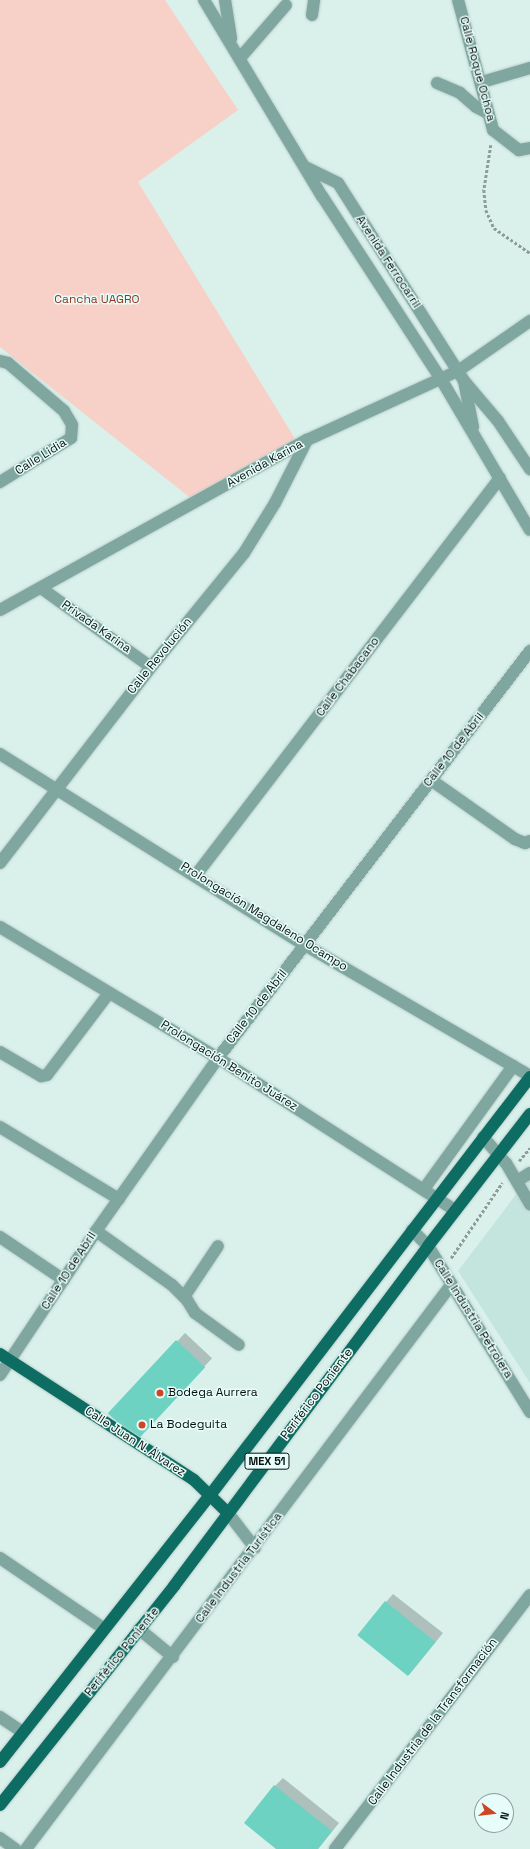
<!DOCTYPE html>
<meta charset="utf-8">
<style>
body{margin:0}
#map{position:relative;width:530px;height:1849px;overflow:hidden;background:#d9f0eb;font-family:"Space Grotesk",sans-serif}
div>[style]{position:absolute}
.built>*{inset:0;background:#c4e4de}
.green>*{inset:0;background:#f7d1c8}
.shadow>*{inset:0;background:#0003;transform-origin:0 0}
.building>*{inset:0;background:#6ed2c3;transform-origin:0 0}
.path>*{height:2.5px;margin-top:-1.25px;transform-origin:0;background:repeating-linear-gradient(90deg,#8b9c99 0 3px,transparent 0 5px)}
.roads{filter:drop-shadow(0 0 1px #b8ccc8) drop-shadow(0 0 1px #b8ccc8)}
.minor>*{height:12px;margin:-6px;padding:0 6px;transform-origin:6px;border-radius:6px;background:#7fa69f}
.major>*{height:12px;margin:-6px;padding:0 6px;transform-origin:6px;border-radius:6px;background:#0e6d62}
.dots>*{width:11px;height:11px;translate:-50% -50%;box-sizing:border-box;border:2px solid #e6fdf9;border-radius:50%}
span{translate:-50% -50%;white-space:nowrap;text-align:center;line-height:1.15;-webkit-text-stroke:3px #e6fdf9;paint-order:stroke}
.shield-label span{padding:1px 3px;background:#e6fdf9;border:1px solid;border-radius:3px;-webkit-text-stroke-width:0}
.shield-label{font-size:11px;color:#08100f;font-weight:700}
.street-label{font-size:12px;color:#08100f}
.park-label{font-size:12px;color:#913623}
.poi-label{font-size:12px;color:#08100f}
.left{translate:0 -50%;text-align:left}
.north{position:absolute;left:474px;top:1793px;width:40px;height:40px;box-sizing:border-box;background:#e6fdf9;border:1px solid #8d9e9b;border-radius:50%;rotate:105deg;font-size:11px;font-weight:700;line-height:16px;text-align:center;color:#08100f}
.north::after{content:'';display:block;margin:auto;width:14px;height:18px;background:#cf4426;clip-path:polygon(50% 0,100% 100%,50% 72%,0 100%)}
</style>
<div id="map">
<div class="built">
<div style="clip-path:polygon(530px 1176px,530px 1383px,458px 1271px)"></div>
</div>
<div class="green">
<div style="clip-path:polygon(0 0,165px 0,238px 110px,138px 182px,297px 442px,193px 500px,0 347px)"></div>
</div>
<div class="shadow">
<div style="left:185px;top:1333px;width:37px;height:110px;rotate:43deg"></div>
<div style="clip-path:polygon(393px 1594px,443px 1633px,409px 1675px,386px 1602px)"></div>
<div style="clip-path:polygon(283px 1778px,339px 1823px,318px 1849px,278px 1849px,275px 1786px)"></div>
</div>
<div class="building">
<div style="left:176px;top:1340px;width:40px;height:100px;rotate:43deg"></div>
<div style="left:385px;top:1601px;width:65px;height:44px;rotate:39deg"></div>
<div style="clip-path:polygon(274px 1785px,332px 1831px,318px 1849px,276px 1849px,244px 1823px)"></div>
</div>
<div class="path">
<div style="left:491px;top:145px;width:46px;rotate:98.8deg"></div>
<div style="left:484px;top:190px;width:20px;rotate:84deg"></div>
<div style="left:486px;top:210px;width:20px;rotate:66deg"></div>
<div style="left:494px;top:228px;width:44px;rotate:34.8deg"></div>
<div style="left:519px;top:1161px;width:17px;rotate:-50deg"></div>
<div style="left:451px;top:1258px;width:91px;rotate:-55.8deg"></div>
</div>
<div class="roads">
<div class="minor">
<div style="left:204px;top:0;width:229px;rotate:59deg"></div>
<div style="left:322px;top:196px;width:218px;rotate:57deg"></div>
<div style="left:441px;top:379px;width:175px;rotate:59.5deg"></div>
<div style="left:225px;top:0;width:39px;rotate:81deg"></div>
<div style="left:458px;top:0;width:135px;rotate:74.9deg"></div>
<div style="left:493px;top:130px;width:33px;rotate:38deg"></div>
<div style="left:519px;top:150px;width:11px;rotate:-10deg"></div>
<div style="left:312px;top:15px;width:15px;rotate:-82deg"></div>
<div style="left:240px;top:58px;width:70px;rotate:-49deg"></div>
<div style="left:482px;top:82px;width:50px;rotate:-16.3deg"></div>
<div style="left:437px;top:83px;width:25px;rotate:23deg"></div>
<div style="left:460px;top:93px;width:21px;rotate:41deg"></div>
<div style="left:476px;top:107px;width:13px;rotate:27deg"></div>
<div style="left:305px;top:167px;width:37px;rotate:26deg"></div>
<div style="left:338px;top:183px;width:235px;rotate:57.5deg"></div>
<div style="left:464px;top:381px;width:47px;rotate:78.9deg"></div>
<div style="left:0;top:361px;width:8px;rotate:14deg"></div>
<div style="left:8px;top:363px;width:74px;rotate:40.6deg"></div>
<div style="left:64px;top:411px;width:16px;rotate:60deg"></div>
<div style="left:72px;top:425px;width:13px;rotate:94deg"></div>
<div style="left:71px;top:438px;width:84px;rotate:148.2deg"></div>
<div style="left:464px;top:381px;width:52px;rotate:49.6deg"></div>
<div style="left:498px;top:421px;width:58px;rotate:56.3deg"></div>
<div style="left:41px;top:588px;width:135px;rotate:35.7deg"></div>
<div style="left:0;top:610px;width:351px;rotate:-29deg"></div>
<div style="left:307px;top:440px;width:166px;rotate:-24.6deg"></div>
<div style="left:458px;top:371px;width:88px;rotate:-34.8deg"></div>
<div style="left:0;top:754px;width:360px;rotate:32.1deg"></div>
<div style="left:305px;top:945px;width:260px;rotate:30.2deg"></div>
<div style="left:431px;top:780px;width:103px;rotate:35.1deg"></div>
<div style="left:515px;top:839px;width:11px;rotate:22deg"></div>
<div style="left:525px;top:843px;width:5px;rotate:-22deg"></div>
<div style="left:0;top:863px;width:247px;rotate:-52.4deg"></div>
<div style="left:151px;top:667px;width:147px;rotate:-50.8deg"></div>
<div style="left:244px;top:553px;width:59px;rotate:-58.2deg"></div>
<div style="left:275px;top:503px;width:71px;rotate:-63.1deg"></div>
<div style="left:196px;top:875px;width:500px;rotate:-52.56deg"></div>
<div style="left:0;top:927px;width:254px;rotate:31deg"></div>
<div style="left:218px;top:1058px;width:282px;rotate:32.7deg"></div>
<div style="left:0;top:1052px;width:48px;rotate:30.3deg"></div>
<div style="left:41px;top:1076px;width:6px;rotate:-9deg"></div>
<div style="left:47px;top:1075px;width:103px;rotate:-52.9deg"></div>
<div style="left:0;top:1127px;width:139px;rotate:31.2deg"></div>
<div style="left:483px;top:1137px;width:35px;rotate:49deg"></div>
<div style="left:506px;top:1163px;width:48px;rotate:59.7deg"></div>
<div style="left:517px;top:1181px;width:15px;rotate:-32deg"></div>
<div style="left:424px;top:1189px;width:152px;rotate:-54.1deg"></div>
<div style="left:412px;top:1230px;width:23px;rotate:45deg"></div>
<div style="left:428px;top:1246px;width:195px;rotate:58.4deg"></div>
<div style="left:96px;top:1231px;width:93px;rotate:35.4deg"></div>
<div style="left:172px;top:1285px;width:21px;rotate:45deg"></div>
<div style="left:187px;top:1300px;width:15px;rotate:58deg"></div>
<div style="left:195px;top:1313px;width:54px;rotate:36deg"></div>
<div style="left:0;top:1237px;width:77px;rotate:33.9deg"></div>
<div style="left:184px;top:1297px;width:61px;rotate:-56.3deg"></div>
<div style="left:0;top:1375px;width:173px;rotate:-56.3deg"></div>
<div style="left:96px;top:1231px;width:212px;rotate:-54.8deg"></div>
<div style="left:218px;top:1058px;width:513px;rotate:-52.53deg"></div>
<div style="left:228px;top:1513px;width:44px;rotate:52.4deg"></div>
<div style="left:0;top:1558px;width:125px;rotate:34.2deg"></div>
<div style="left:139px;top:1629px;width:44px;rotate:39.5deg"></div>
<div style="left:0;top:1717px;width:27px;rotate:34deg"></div>
<div style="left:0;top:1838px;width:19px;rotate:36deg"></div>
<div style="left:26px;top:1849px;width:706px;rotate:-53deg"></div>
<div style="left:335px;top:1849px;width:320px;rotate:-52.5deg"></div>
</div>
<div class="major">
<div style="left:0;top:1354px;width:231px;rotate:33deg"></div>
<div style="left:194px;top:1480px;width:47px;rotate:44.1deg"></div>
<div style="left:0;top:1762px;width:341px;rotate:-51.8deg"></div>
<div style="left:211px;top:1494px;width:525px;rotate:-52.58deg"></div>
<div style="left:0;top:1805px;width:280px;rotate:-51.5deg"></div>
<div style="left:174px;top:1586px;width:424px;rotate:-53.2deg"></div>
<div style="left:428px;top:1246px;width:167px;rotate:-52.3deg"></div>
</div>
</div>
<div class="dots">
<div style="left:160px;top:1393px;background:#cf4426"></div>
<div style="left:142px;top:1425px;background:#cf4426"></div>
</div>
<div class="shield-label">
<span style="left:267px;top:1461px">MEX 51</span>
</div>
<div class="street-label">
<span style="left:477px;top:69px;rotate:75deg">Calle Roque Ochoa</span>
<span style="left:388px;top:262px;rotate:57deg">Avenida Ferrocarril</span>
<span style="left:41px;top:457px;rotate:-32deg">Calle Lidia</span>
<span style="left:265px;top:464px;rotate:-29deg">Avenida Karina</span>
<span style="left:96px;top:627px;rotate:35deg">Privada Karina</span>
<span style="left:160px;top:656px;rotate:-51deg">Calle Revolución</span>
<span style="left:348px;top:677px;rotate:-53deg">Calle Chabacano</span>
<span style="left:454px;top:750px;rotate:-52deg">Calle 10 de Abril</span>
<span style="left:264px;top:917px;rotate:32deg">Prolongación Magdaleno Ocampo</span>
<span style="left:257px;top:1007px;rotate:-52deg">Calle 10 de Abril</span>
<span style="left:229px;top:1066px;rotate:32deg">Prolongación Benito Juárez</span>
<span style="left:69px;top:1271px;rotate:-57deg">Calle 10 de Abril</span>
<span style="left:473px;top:1319px;rotate:58deg">Calle Industria Petrolera</span>
<span style="left:317px;top:1394px;rotate:-53deg">Periférico Poniente</span>
<span style="left:135px;top:1442px;rotate:33deg">Calle Juan N. Álvarez</span>
<span style="left:239px;top:1568px;rotate:-53deg">Calle Industria Turística</span>
<span style="left:122px;top:1652px;rotate:-51deg">Periférico Poniente</span>
<span style="left:433px;top:1722px;rotate:-53deg">Calle Industria de la Transformación</span>
</div>
<div class="park-label">
<span style="left:97px;top:300px">Cancha UAGRO</span>
</div>
<div class="poi-label">
<span class="left" style="left:168px;top:1393px">Bodega Aurrera</span>
<span class="left" style="left:150px;top:1425px">La Bodeguita</span>
</div>
<div class="north">N</div>
</div>
